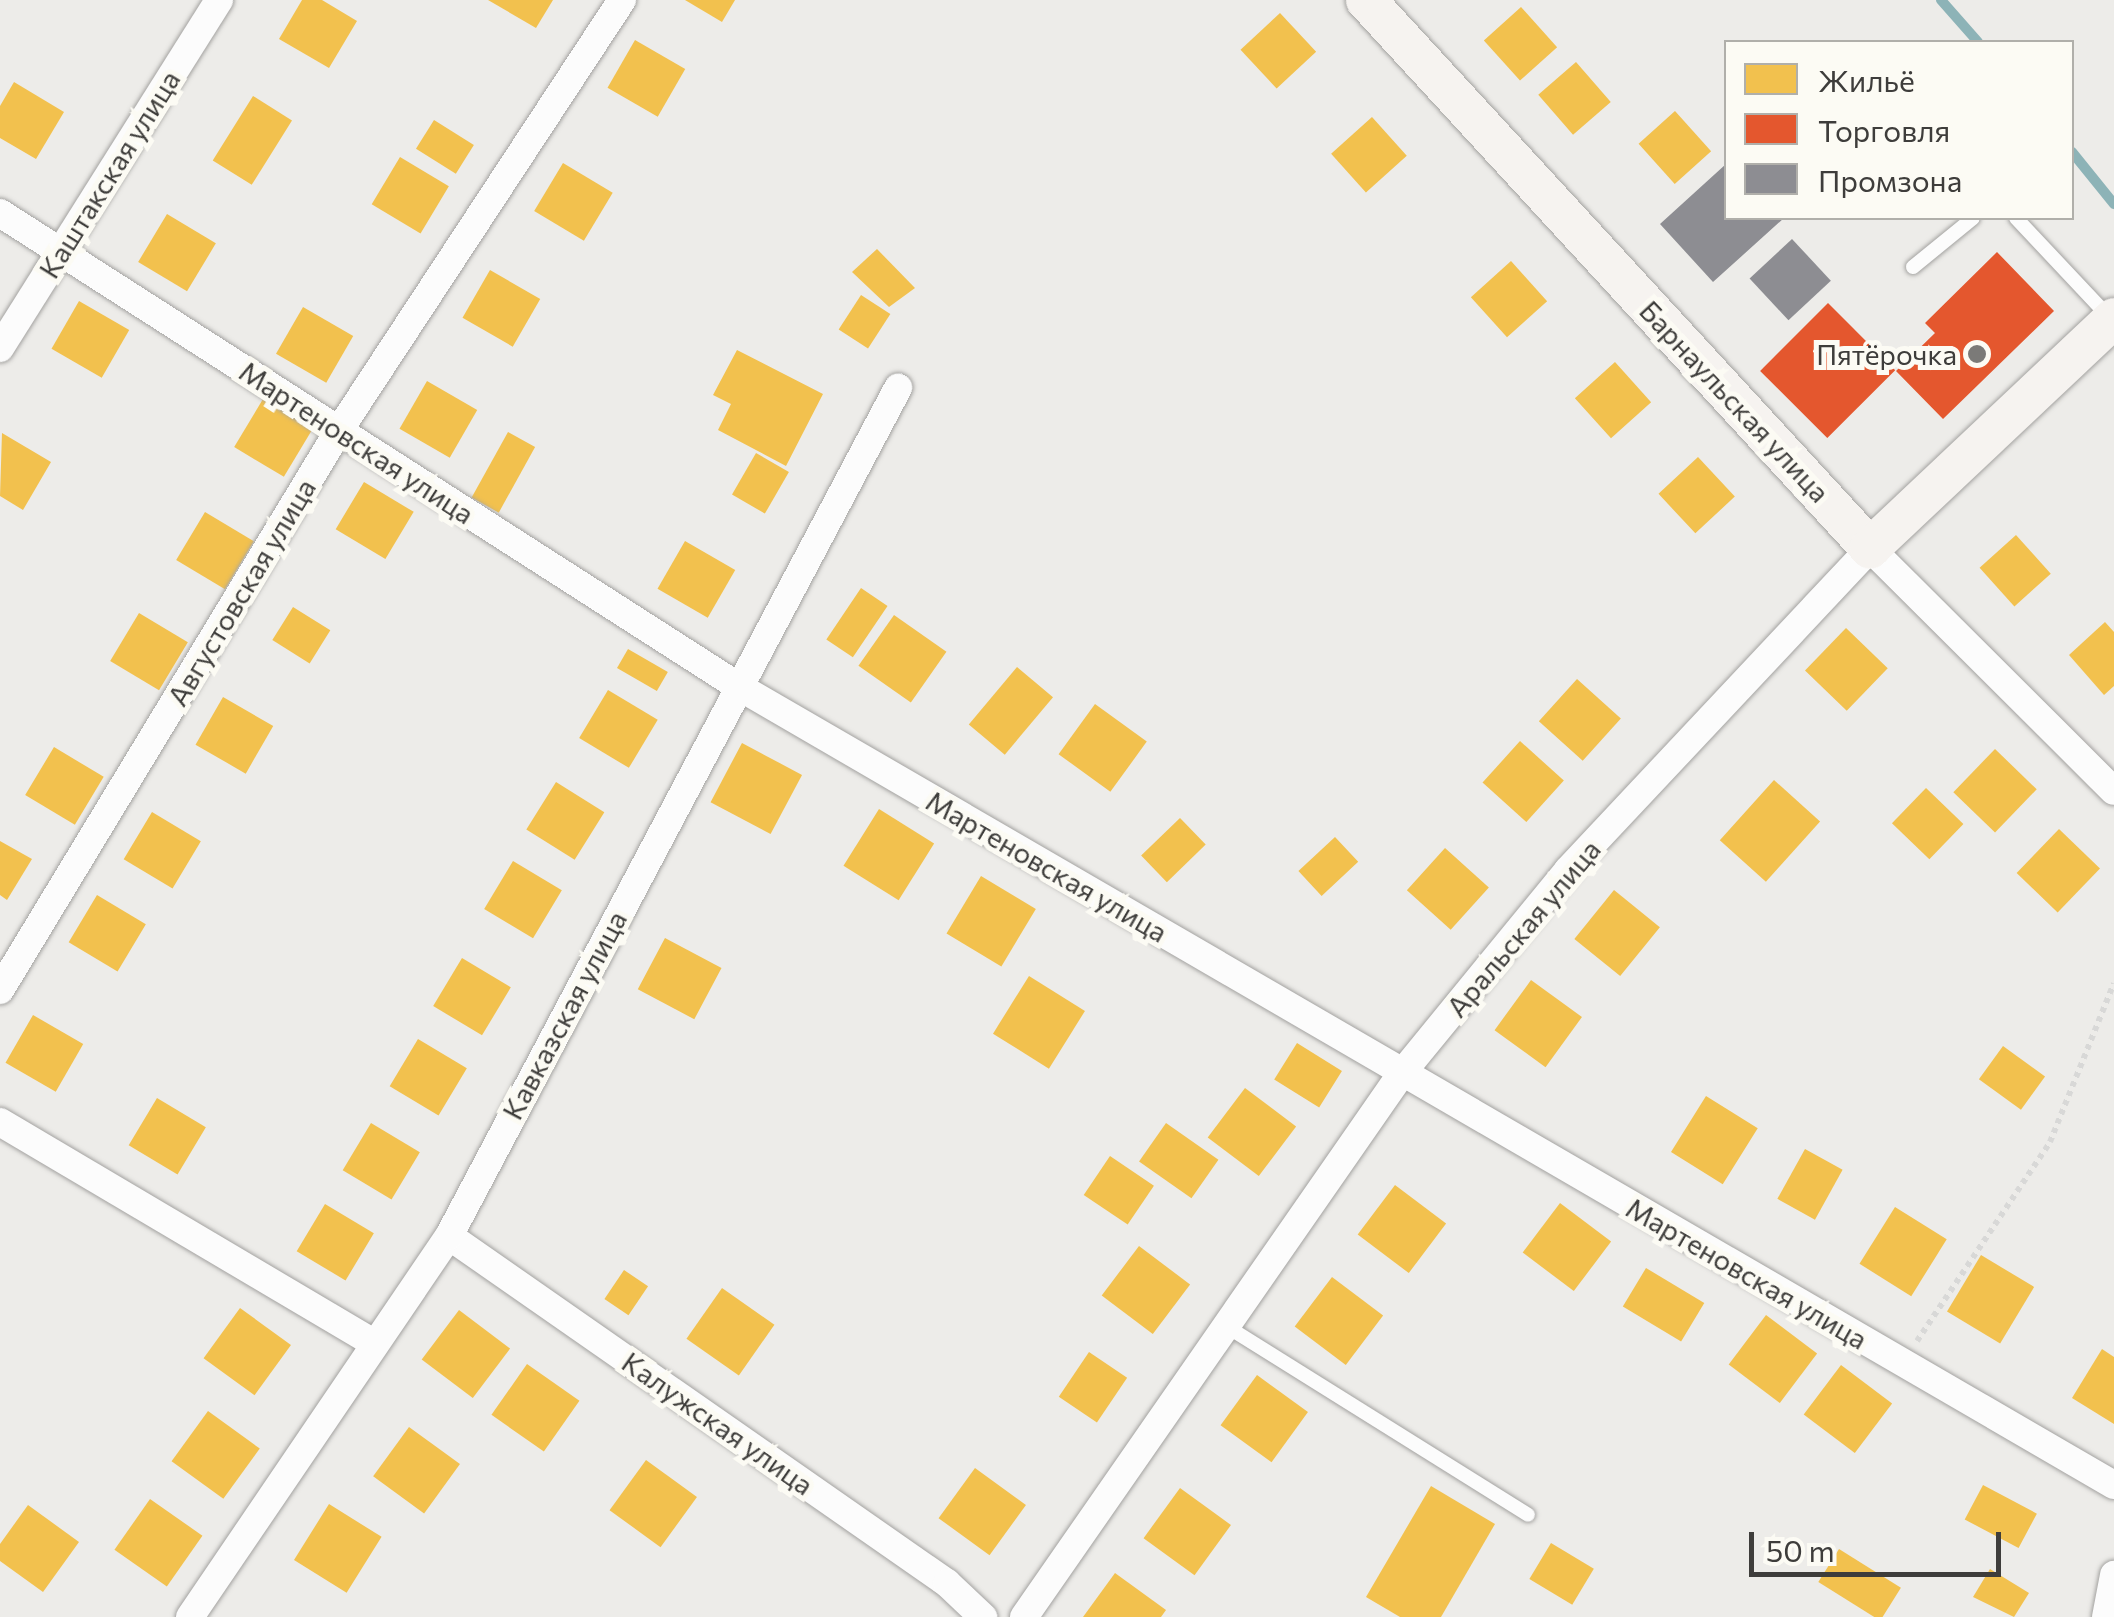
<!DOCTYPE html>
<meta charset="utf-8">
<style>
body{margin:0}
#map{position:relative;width:2114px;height:1617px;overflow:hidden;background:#edece9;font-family:Commissioner,sans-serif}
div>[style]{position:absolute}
.homes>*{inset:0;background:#f2c14e;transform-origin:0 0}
.shops>*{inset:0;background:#e4572e;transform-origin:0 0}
.industry>*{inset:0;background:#8d8d92;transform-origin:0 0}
.stream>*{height:10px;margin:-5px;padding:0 5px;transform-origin:5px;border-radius:5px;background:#8db3b7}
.path>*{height:6px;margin-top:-3px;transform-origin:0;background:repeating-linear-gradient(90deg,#d8d8d7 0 5px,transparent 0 10px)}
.roads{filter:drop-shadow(0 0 2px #a3a2a0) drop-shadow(0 0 2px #a3a2a0)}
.lane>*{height:14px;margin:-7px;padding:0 7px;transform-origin:7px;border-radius:7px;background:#fcfcfc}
.street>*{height:28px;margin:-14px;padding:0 14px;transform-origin:14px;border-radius:14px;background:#fcfcfc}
.secondary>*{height:40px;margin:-20px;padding:0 20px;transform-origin:20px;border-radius:20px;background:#f6f3f0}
.dots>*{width:28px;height:28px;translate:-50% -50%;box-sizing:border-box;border:5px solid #fcfbf4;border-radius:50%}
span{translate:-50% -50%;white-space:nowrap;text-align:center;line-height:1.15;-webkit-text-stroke:10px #fcfbf4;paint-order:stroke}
.street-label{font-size:28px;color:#3e3d3b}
.poi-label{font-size:28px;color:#3e3d3b}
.right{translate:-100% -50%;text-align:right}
.legend{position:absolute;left:1724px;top:40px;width:350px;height:180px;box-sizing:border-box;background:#fcfbf4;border:2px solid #b0afaa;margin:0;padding:12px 18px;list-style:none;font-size:30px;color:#3e3d3b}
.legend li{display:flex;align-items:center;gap:20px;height:50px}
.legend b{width:50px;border:2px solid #b0afaa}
.scale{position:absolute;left:1749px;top:1532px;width:252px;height:45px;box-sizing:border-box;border:5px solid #3e3d3b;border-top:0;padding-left:12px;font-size:30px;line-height:35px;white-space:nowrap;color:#3e3d3b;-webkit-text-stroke:8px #fcfbf4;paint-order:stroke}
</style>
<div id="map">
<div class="homes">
<div style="clip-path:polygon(302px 0,322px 0,357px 21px,329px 68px,279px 39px)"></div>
<div style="clip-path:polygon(488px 0,553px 0,536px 28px)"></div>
<div style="clip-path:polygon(685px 0,735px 0,722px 22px)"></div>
<div style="left:1521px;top:7px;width:54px;height:50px;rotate:48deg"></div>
<div style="left:1280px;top:13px;width:53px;height:54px;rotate:47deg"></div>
<div style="left:635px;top:40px;width:58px;height:55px;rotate:30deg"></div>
<div style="left:1576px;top:62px;width:53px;height:50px;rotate:49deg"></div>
<div style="clip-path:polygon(14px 82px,64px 112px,36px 159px,0 138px,0 106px)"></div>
<div style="left:253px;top:96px;width:46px;height:76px;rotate:32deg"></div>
<div style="left:1675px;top:111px;width:54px;height:49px;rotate:48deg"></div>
<div style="left:1372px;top:117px;width:52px;height:55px;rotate:48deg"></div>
<div style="left:434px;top:120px;width:47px;height:34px;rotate:32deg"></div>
<div style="left:400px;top:157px;width:57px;height:55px;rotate:31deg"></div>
<div style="left:563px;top:163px;width:58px;height:56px;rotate:31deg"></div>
<div style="left:167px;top:214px;width:57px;height:56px;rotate:31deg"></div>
<div style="clip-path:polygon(877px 249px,915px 288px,889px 307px,852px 272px)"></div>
<div style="left:1511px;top:261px;width:54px;height:54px;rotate:48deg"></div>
<div style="left:490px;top:270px;width:58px;height:55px;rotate:30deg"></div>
<div style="left:861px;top:295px;width:35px;height:41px;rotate:33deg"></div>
<div style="left:79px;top:301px;width:58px;height:55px;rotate:30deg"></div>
<div style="left:303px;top:307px;width:58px;height:54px;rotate:30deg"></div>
<div style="clip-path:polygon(737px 350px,823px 394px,786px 466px,718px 430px,731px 404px,713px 395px)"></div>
<div style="left:1615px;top:362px;width:54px;height:54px;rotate:48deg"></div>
<div style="left:427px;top:381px;width:58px;height:55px;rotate:30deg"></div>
<div style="left:263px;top:399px;width:58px;height:56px;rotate:31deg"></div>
<div style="left:508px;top:432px;width:31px;height:75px;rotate:29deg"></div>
<div style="clip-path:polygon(2px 433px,51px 462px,23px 510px,0 496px)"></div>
<div style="left:756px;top:453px;width:38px;height:48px;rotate:30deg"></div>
<div style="left:1698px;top:457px;width:54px;height:54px;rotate:47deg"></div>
<div style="left:364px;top:482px;width:58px;height:55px;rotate:31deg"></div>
<div style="left:205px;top:512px;width:57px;height:56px;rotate:31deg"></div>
<div style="left:2016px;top:535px;width:52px;height:49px;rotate:48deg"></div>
<div style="left:685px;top:541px;width:58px;height:55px;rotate:30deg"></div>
<div style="left:861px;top:588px;width:32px;height:62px;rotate:34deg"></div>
<div style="left:293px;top:607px;width:44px;height:39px;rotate:32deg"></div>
<div style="left:139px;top:613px;width:57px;height:56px;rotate:31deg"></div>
<div style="left:894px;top:615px;width:64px;height:62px;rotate:35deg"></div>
<div style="clip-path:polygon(2105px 622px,2114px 632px,2114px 686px,2104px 695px,2069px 655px)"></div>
<div style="left:1846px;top:628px;width:58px;height:59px;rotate:44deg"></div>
<div style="left:628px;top:649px;width:46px;height:22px;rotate:30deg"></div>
<div style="left:1017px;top:667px;width:47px;height:75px;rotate:40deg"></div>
<div style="left:1577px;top:679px;width:59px;height:57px;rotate:42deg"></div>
<div style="left:608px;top:690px;width:58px;height:56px;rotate:31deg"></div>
<div style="left:223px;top:697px;width:58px;height:55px;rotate:30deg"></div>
<div style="left:1095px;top:704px;width:64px;height:62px;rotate:36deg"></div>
<div style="left:1520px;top:741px;width:59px;height:56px;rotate:42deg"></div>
<div style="left:742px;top:743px;width:68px;height:67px;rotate:28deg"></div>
<div style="left:54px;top:747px;width:58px;height:56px;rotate:31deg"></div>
<div style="left:1995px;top:749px;width:58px;height:60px;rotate:44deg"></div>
<div style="left:1774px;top:780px;width:62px;height:81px;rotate:42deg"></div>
<div style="left:556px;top:782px;width:57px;height:56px;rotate:32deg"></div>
<div style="left:1926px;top:788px;width:52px;height:49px;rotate:44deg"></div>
<div style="left:879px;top:809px;width:65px;height:67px;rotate:32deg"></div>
<div style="left:152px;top:812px;width:57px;height:55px;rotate:31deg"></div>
<div style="left:1180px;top:818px;width:37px;height:54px;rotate:46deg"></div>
<div style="left:2059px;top:829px;width:57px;height:61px;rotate:44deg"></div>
<div style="left:1335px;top:837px;width:34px;height:50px;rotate:47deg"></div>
<div style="clip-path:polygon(0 841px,32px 859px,7px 900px,0 895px)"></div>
<div style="left:1445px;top:848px;width:59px;height:57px;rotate:42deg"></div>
<div style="left:513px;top:861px;width:57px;height:56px;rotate:31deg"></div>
<div style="left:981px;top:876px;width:64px;height:67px;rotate:31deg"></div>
<div style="left:1614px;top:890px;width:59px;height:63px;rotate:39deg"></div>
<div style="left:97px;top:895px;width:57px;height:55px;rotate:31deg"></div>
<div style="left:665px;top:938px;width:64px;height:58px;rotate:28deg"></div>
<div style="left:462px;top:958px;width:57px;height:56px;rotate:31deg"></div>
<div style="left:1029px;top:976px;width:66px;height:68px;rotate:32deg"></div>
<div style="left:1531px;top:980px;width:63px;height:62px;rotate:36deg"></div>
<div style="left:33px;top:1015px;width:58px;height:55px;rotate:30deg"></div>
<div style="left:418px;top:1039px;width:57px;height:55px;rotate:31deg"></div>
<div style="left:1297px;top:1043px;width:53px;height:43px;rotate:32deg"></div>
<div style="left:2003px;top:1046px;width:52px;height:41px;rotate:36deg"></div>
<div style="left:1245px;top:1088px;width:64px;height:62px;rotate:37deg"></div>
<div style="left:1706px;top:1096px;width:61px;height:66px;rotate:32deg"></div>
<div style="left:157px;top:1098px;width:57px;height:55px;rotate:31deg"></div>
<div style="left:371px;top:1123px;width:57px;height:55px;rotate:31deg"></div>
<div style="left:1166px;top:1123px;width:64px;height:47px;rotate:35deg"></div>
<div style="left:1805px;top:1149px;width:43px;height:57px;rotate:29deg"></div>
<div style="left:1110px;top:1156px;width:53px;height:47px;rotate:34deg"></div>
<div style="left:1395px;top:1185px;width:64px;height:62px;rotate:37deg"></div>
<div style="left:1560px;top:1203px;width:64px;height:62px;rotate:37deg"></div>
<div style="left:325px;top:1204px;width:57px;height:55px;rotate:31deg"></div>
<div style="left:1895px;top:1207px;width:61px;height:67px;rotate:32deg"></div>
<div style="left:1139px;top:1246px;width:64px;height:62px;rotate:37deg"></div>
<div style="left:1981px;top:1255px;width:62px;height:66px;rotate:31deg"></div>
<div style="left:1646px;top:1268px;width:68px;height:45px;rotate:31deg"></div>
<div style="left:624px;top:1270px;width:29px;height:35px;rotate:34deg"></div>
<div style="left:1332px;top:1277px;width:64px;height:62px;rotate:37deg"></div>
<div style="left:722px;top:1288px;width:64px;height:62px;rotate:35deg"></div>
<div style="left:240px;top:1308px;width:63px;height:62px;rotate:36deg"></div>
<div style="left:459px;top:1310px;width:64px;height:62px;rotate:37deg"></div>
<div style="left:1766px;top:1315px;width:64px;height:62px;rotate:37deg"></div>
<div style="clip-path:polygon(2102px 1349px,2114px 1357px,2114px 1424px,2072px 1398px)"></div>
<div style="left:1089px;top:1352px;width:46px;height:54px;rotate:34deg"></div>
<div style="left:527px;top:1364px;width:64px;height:62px;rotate:35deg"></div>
<div style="left:1841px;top:1365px;width:64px;height:62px;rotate:37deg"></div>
<div style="left:1257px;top:1375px;width:63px;height:62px;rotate:36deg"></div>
<div style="left:208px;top:1411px;width:64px;height:62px;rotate:36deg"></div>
<div style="left:409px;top:1427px;width:63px;height:61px;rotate:36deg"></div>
<div style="left:646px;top:1460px;width:63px;height:62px;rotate:36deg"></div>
<div style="left:975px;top:1468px;width:63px;height:62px;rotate:36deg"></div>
<div style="left:1983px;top:1485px;width:61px;height:39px;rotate:28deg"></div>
<div style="clip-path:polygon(1431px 1486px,1495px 1524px,1441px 1617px,1400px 1617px,1366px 1597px)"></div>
<div style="left:1180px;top:1488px;width:63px;height:62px;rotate:36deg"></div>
<div style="left:150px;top:1499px;width:64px;height:62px;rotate:35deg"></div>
<div style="left:329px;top:1504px;width:62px;height:66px;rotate:32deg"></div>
<div style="clip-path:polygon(28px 1505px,79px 1542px,43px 1592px,0 1561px,0 1544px)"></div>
<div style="left:1551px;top:1543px;width:50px;height:42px;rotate:31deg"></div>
<div style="left:1839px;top:1549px;width:73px;height:39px;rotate:32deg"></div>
<div style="clip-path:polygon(1990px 1569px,2029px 1593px,2014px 1617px,1973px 1597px)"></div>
<div style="clip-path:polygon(1115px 1573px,1166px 1610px,1161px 1617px,1083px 1617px)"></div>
</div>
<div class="shops">
<div style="clip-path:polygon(1997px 252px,2054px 311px,1943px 419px,1896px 371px,1935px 333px,1925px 323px)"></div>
<div style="left:1828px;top:303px;width:95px;height:96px;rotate:45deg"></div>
</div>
<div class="industry">
<div style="clip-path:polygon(1726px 164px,1726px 218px,1784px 218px,1713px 282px,1660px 224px)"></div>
<div style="left:1792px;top:239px;width:57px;height:58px;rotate:47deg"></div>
</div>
<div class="stream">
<div style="left:1941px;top:0;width:56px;rotate:48.6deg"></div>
<div style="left:2072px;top:152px;width:67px;rotate:51.1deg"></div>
</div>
<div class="path">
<div style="left:1917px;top:1341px;width:239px;rotate:-56.2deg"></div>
<div style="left:2050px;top:1142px;width:171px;rotate:-68.1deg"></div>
</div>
<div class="roads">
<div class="lane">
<div style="left:2016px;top:218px;width:139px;rotate:46.8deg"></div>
<div style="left:1913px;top:267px;width:77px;rotate:-39.2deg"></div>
<div style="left:1226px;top:1326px;width:356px;rotate:32deg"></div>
</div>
<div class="street">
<div style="left:0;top:213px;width:874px;rotate:32.67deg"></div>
<div style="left:736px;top:685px;width:1593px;rotate:30.14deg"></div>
<div style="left:0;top:348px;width:411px;rotate:-57.8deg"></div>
<div style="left:0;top:990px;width:652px;rotate:-58.8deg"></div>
<div style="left:338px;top:432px;width:517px;rotate:-56.68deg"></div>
<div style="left:0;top:1122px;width:431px;rotate:30.6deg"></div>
<div style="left:449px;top:1236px;width:607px;rotate:34.87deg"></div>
<div style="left:947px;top:1583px;width:50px;rotate:43.4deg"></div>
<div style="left:190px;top:1617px;width:461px;rotate:-55.8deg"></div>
<div style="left:449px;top:1236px;width:960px;rotate:-62.1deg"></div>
<div style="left:1024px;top:1617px;width:662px;rotate:-55.21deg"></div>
<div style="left:1402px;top:1073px;width:262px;rotate:-50.7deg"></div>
<div style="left:1568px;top:870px;width:441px;rotate:-46.8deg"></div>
<div style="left:1870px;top:548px;width:344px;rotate:44.9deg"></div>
<div style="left:2106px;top:1617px;width:43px;rotate:-79.2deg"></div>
</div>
<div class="secondary">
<div style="left:1366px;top:0;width:745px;rotate:47.4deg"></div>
<div style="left:1870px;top:548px;width:335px;rotate:-43.3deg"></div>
</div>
</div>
<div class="dots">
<div style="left:1977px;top:354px;background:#7b7a78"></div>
</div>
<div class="street-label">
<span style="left:109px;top:174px;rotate:-58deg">Каштакская улица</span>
<span style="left:1735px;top:401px;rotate:47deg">Барнаульская улица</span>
<span style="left:357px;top:442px;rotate:33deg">Мартеновская улица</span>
<span style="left:241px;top:592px;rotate:-59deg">Августовская улица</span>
<span style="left:1047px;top:866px;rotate:30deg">Мартеновская улица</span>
<span style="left:1523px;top:928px;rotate:-50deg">Аральская улица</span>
<span style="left:564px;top:1015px;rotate:-62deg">Кавказская улица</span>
<span style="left:1747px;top:1273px;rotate:30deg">Мартеновская улица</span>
<span style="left:718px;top:1423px;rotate:35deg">Калужская улица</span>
</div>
<div class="poi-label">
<span class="right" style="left:1957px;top:354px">Пятёрочка</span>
</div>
<ul class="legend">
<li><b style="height:28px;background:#f2c14e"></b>Жильё</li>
<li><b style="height:28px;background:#e4572e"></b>Торговля</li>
<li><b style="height:28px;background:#8d8d92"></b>Промзона</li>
</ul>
<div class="scale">50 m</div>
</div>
